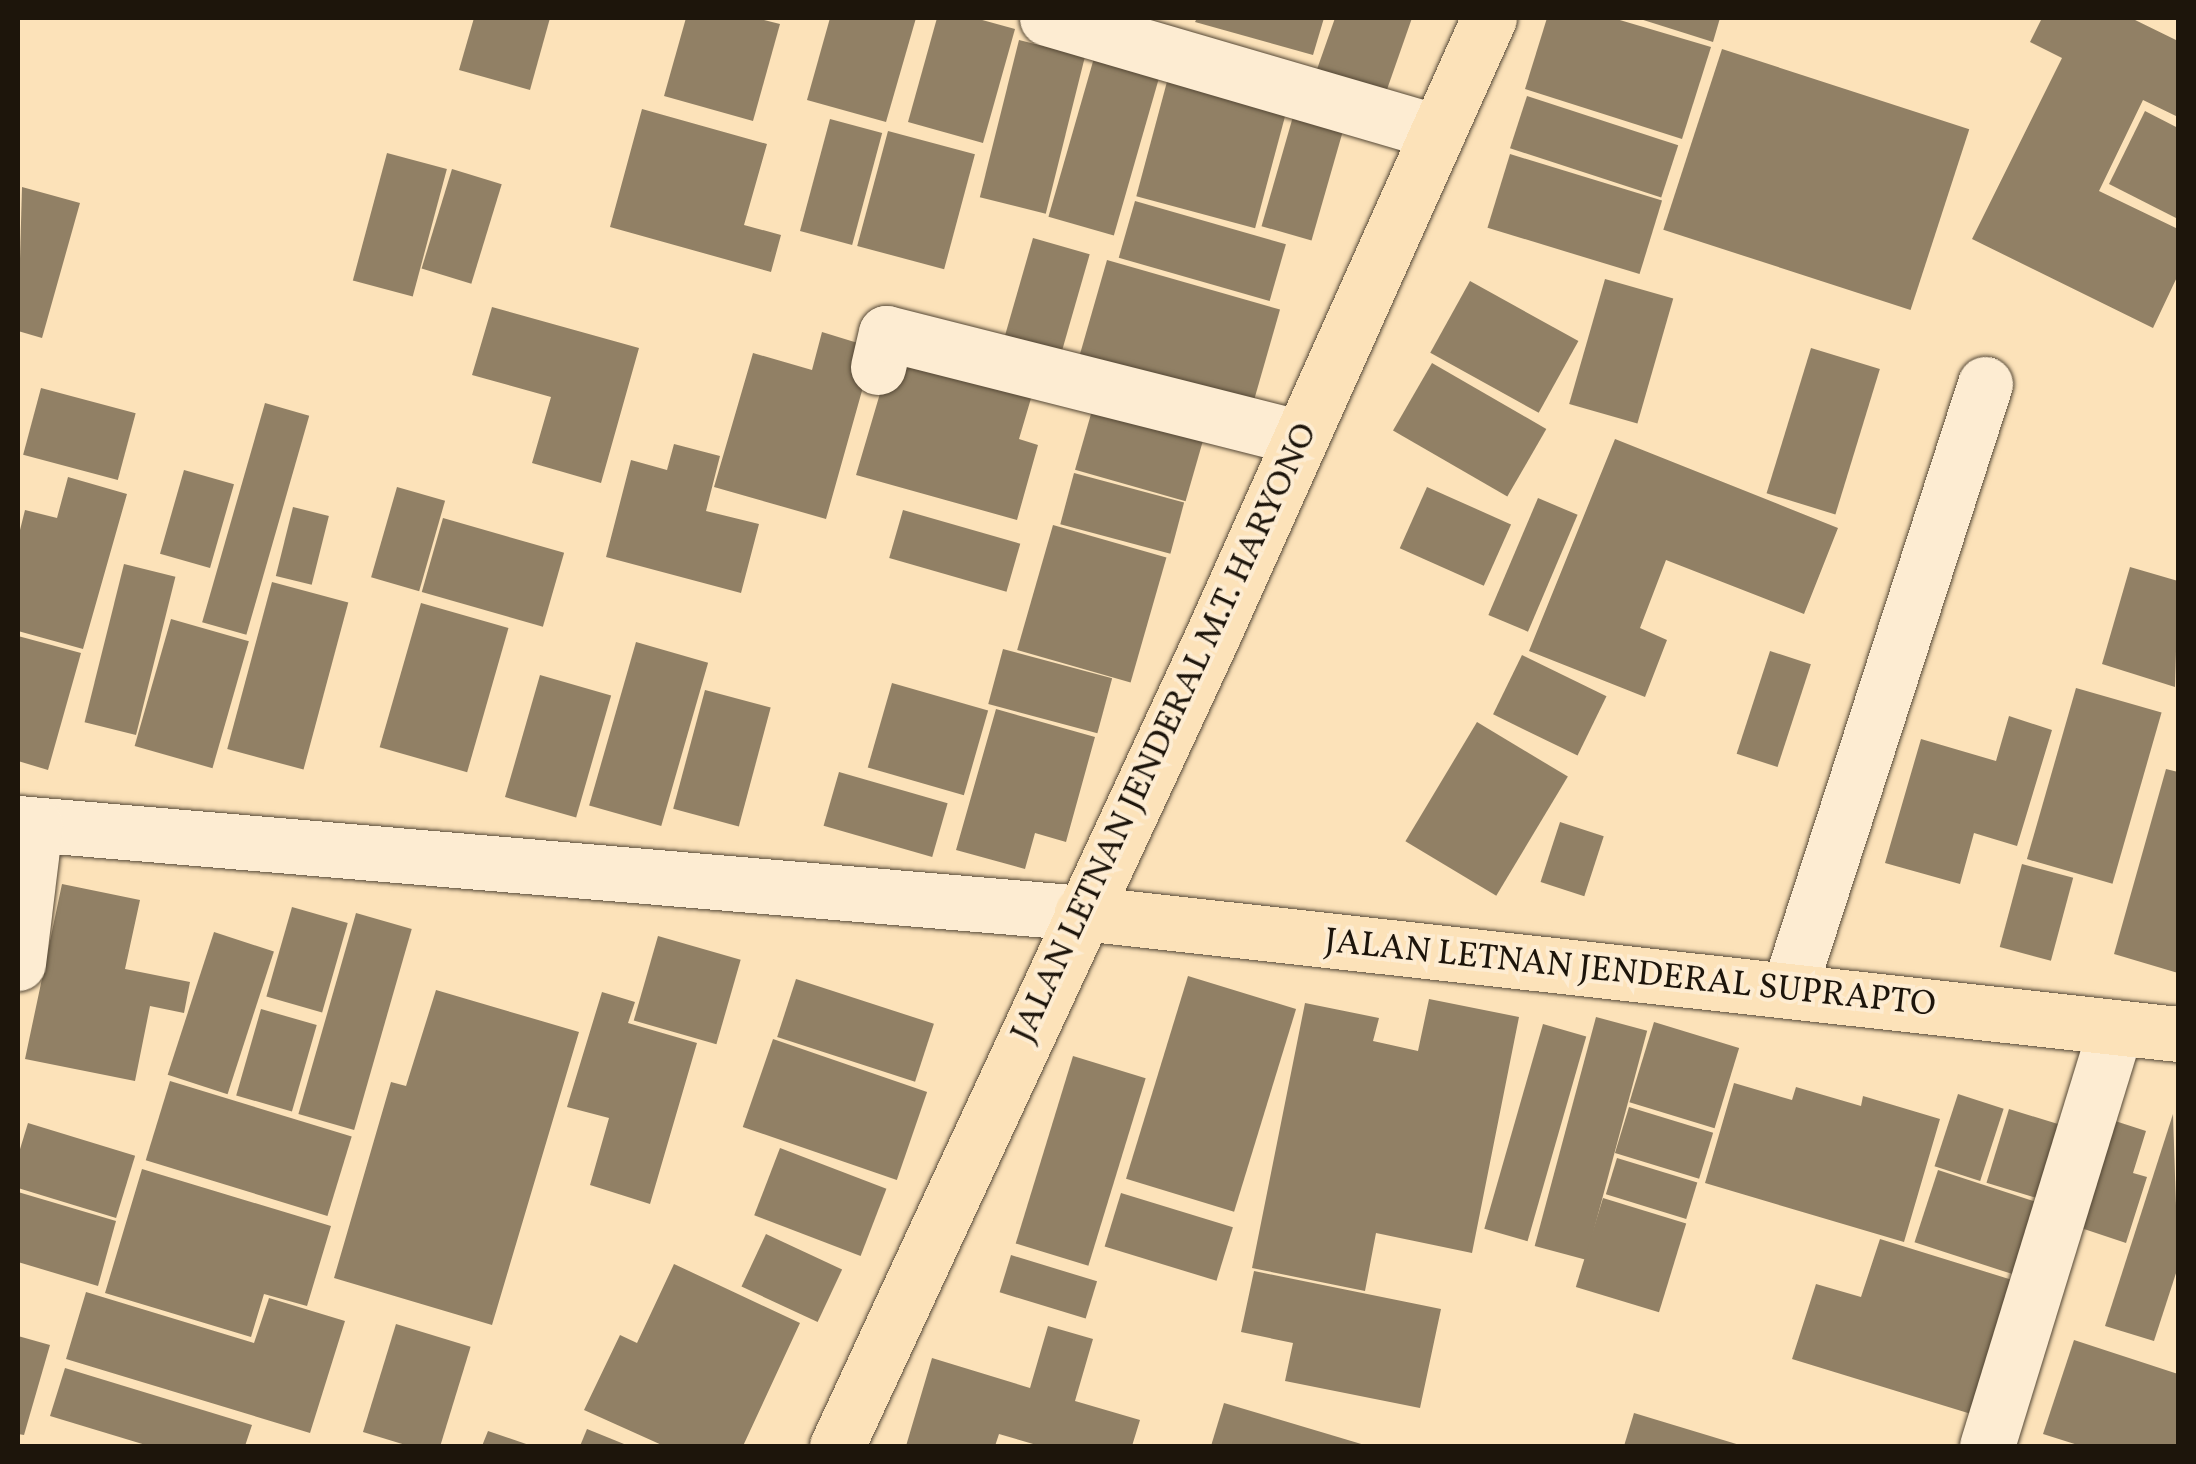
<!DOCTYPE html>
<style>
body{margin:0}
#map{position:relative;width:2196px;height:1464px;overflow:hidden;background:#fce2b9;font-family:Vollkorn,serif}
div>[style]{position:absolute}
.building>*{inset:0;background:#918065;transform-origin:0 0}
.roads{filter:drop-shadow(0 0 2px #554836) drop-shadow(0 0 2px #554836)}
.minor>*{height:55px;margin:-27.5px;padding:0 27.5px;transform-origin:27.5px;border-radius:27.5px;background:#fdecd2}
.major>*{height:55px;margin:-27.5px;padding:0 27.5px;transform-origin:27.5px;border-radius:27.5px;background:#fce2b9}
span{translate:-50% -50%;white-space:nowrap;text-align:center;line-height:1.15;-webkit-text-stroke:8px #fdecd2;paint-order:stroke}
.street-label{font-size:35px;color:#1d150b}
.frame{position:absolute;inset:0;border:20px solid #1d150b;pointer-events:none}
</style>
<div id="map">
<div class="building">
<div style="clip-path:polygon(474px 18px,550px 18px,530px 90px,459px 70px)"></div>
<div style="clip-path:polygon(686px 18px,756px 18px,780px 24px,753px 121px,664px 96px)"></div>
<div style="clip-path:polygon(830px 18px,916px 18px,886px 122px,807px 100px)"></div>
<div style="clip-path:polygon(937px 18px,975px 18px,1015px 29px,983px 143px,908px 122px)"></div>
<div style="clip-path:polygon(1197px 18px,1324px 18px,1313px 55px,1195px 22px)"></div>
<div style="clip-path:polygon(1335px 18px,1412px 18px,1384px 98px,1315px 75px)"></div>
<div style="clip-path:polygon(1547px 18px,1613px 18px,1711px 47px,1682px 139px,1525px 89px)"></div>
<div style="clip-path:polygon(1637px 18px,1720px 18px,1713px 42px)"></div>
<div style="clip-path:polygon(2042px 18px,2131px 18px,2178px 41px,2178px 117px,2143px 100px,2099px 191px,2178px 229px,2178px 275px,2153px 328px,1972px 239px,2062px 58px,2030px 42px)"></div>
<div style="left:1100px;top:37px;width:68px;height:187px;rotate:16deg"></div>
<div style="left:1019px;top:40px;width:68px;height:162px;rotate:14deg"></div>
<div style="left:1722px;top:49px;width:260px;height:190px;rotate:18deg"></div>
<div style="left:1172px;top:63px;width:123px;height:138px;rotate:15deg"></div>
<div style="left:1527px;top:96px;width:159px;height:55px;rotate:18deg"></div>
<div style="left:1296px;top:106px;width:52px;height:125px;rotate:16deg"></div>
<div style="clip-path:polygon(642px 109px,767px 144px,744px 225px,781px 235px,771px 272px,610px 227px)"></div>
<div style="clip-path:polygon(2145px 111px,2178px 128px,2178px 219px,2109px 184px)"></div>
<div style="left:830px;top:119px;width:54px;height:116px;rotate:15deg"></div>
<div style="left:888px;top:131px;width:90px;height:119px;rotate:15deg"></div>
<div style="left:387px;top:153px;width:62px;height:132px;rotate:15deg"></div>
<div style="left:1510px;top:154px;width:159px;height:77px;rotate:17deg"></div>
<div style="left:452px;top:169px;width:52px;height:104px;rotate:17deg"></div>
<div style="clip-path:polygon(22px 187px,80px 203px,42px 338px,18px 331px)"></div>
<div style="left:1135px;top:201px;width:157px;height:59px;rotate:16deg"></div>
<div style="left:1033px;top:238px;width:59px;height:101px;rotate:16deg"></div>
<div style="left:1107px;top:260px;width:180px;height:103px;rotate:16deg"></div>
<div style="left:1605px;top:279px;width:71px;height:130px;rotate:16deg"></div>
<div style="left:1470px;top:281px;width:124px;height:82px;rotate:29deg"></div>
<div style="clip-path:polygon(492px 307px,639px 348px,601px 483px,532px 463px,551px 397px,472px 375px)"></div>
<div style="clip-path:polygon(822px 332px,874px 348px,826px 519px,714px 487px,753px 353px,812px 370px)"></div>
<div style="left:1811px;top:348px;width:72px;height:152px;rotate:17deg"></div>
<div style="clip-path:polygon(891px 356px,1032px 395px,1019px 439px,1038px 445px,1017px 520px,856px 475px)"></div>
<div style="left:1432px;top:363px;width:132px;height:78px;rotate:30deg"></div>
<div style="left:1099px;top:386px;width:115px;height:87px;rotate:16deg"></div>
<div style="left:41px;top:388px;width:98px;height:69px;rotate:15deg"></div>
<div style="left:265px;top:403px;width:46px;height:228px;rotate:16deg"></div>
<div style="clip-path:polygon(1615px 439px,1838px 528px,1804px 614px,1666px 560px,1640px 628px,1667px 640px,1645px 697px,1529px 651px)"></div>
<div style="clip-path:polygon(674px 444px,720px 456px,706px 511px,759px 524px,741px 593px,606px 557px,631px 460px,667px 470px)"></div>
<div style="left:184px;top:470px;width:52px;height:87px;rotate:16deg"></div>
<div style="left:1074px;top:473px;width:114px;height:53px;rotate:15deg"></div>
<div style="clip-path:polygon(68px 477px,127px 494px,83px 649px,18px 631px,18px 538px,25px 510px,57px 518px)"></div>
<div style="left:397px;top:487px;width:50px;height:94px;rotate:16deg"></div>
<div style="left:1427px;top:487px;width:92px;height:67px;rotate:24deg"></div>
<div style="left:1538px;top:498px;width:43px;height:127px;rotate:23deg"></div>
<div style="left:293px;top:507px;width:37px;height:71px;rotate:14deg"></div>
<div style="left:903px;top:510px;width:122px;height:50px;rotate:16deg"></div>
<div style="left:443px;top:518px;width:126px;height:77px;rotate:16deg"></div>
<div style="left:1053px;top:525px;width:118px;height:130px;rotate:16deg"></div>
<div style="left:124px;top:564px;width:53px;height:163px;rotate:14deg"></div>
<div style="clip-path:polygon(2130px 567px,2178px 581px,2175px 687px,2102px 664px)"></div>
<div style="left:272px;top:582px;width:79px;height:173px;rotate:15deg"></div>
<div style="left:421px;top:603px;width:91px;height:150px;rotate:16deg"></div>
<div style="left:171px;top:619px;width:81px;height:132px;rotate:16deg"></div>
<div style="clip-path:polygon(18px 636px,81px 653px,48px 770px,18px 761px)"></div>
<div style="left:636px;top:642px;width:75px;height:170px;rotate:16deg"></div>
<div style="left:1003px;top:649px;width:113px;height:57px;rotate:15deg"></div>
<div style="left:1770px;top:651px;width:43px;height:108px;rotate:18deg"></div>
<div style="left:1522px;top:655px;width:94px;height:66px;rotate:26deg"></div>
<div style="left:540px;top:675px;width:74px;height:127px;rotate:16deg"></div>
<div style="left:892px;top:683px;width:100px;height:88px;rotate:16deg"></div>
<div style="left:2076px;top:688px;width:89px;height:178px;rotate:16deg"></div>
<div style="left:705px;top:690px;width:68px;height:123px;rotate:15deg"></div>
<div style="clip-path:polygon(996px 709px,1095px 737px,1066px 842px,1035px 833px,1025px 869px,956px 850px)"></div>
<div style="clip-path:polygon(2009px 716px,2052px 730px,2017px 846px,1974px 833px,1960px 884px,1885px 863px,1921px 739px,1996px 761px)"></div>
<div style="left:1477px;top:722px;width:106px;height:139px;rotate:31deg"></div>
<div style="clip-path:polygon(2166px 769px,2178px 772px,2178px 973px,2114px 954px)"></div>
<div style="left:839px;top:772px;width:113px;height:56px;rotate:16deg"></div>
<div style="left:1560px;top:822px;width:46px;height:63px;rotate:18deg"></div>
<div style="left:2022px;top:864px;width:53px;height:86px;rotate:15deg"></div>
<div style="clip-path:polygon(62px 884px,140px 900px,125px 969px,190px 982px,184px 1013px,150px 1006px,135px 1081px,25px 1059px)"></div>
<div style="left:292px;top:907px;width:58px;height:93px;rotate:16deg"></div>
<div style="left:356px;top:913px;width:58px;height:209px;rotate:16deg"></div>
<div style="left:214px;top:932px;width:63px;height:150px;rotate:18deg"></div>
<div style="left:658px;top:936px;width:86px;height:88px;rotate:16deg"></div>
<div style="left:1188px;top:976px;width:113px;height:212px;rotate:17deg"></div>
<div style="left:796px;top:979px;width:145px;height:61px;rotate:18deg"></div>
<div style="clip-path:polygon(436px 990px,579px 1032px,492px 1325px,334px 1278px,391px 1082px,406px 1086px)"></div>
<div style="clip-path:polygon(602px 992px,635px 1002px,628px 1023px,697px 1043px,650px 1204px,590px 1185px,609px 1118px,567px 1107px)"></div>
<div style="clip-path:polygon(1429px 999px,1519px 1017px,1472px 1253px,1376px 1233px,1365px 1291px,1252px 1268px,1305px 1003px,1379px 1018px,1373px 1041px,1418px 1051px)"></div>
<div style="left:261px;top:1009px;width:58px;height:90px;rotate:16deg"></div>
<div style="left:1596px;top:1017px;width:53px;height:237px;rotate:15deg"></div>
<div style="left:1654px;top:1022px;width:89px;height:84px;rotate:17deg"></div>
<div style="left:1543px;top:1024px;width:45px;height:213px;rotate:16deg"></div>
<div style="left:773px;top:1039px;width:163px;height:93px;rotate:19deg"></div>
<div style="left:1073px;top:1056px;width:76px;height:196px;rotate:17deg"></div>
<div style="left:170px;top:1081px;width:190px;height:83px;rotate:17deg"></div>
<div style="clip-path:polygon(1734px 1083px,1792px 1100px,1796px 1087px,1861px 1106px,1863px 1096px,1940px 1119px,1904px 1242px,1705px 1183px)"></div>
<div style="left:1958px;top:1094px;width:48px;height:76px;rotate:18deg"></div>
<div style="left:1629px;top:1107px;width:88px;height:48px;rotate:17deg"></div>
<div style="left:2009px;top:1109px;width:58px;height:77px;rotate:17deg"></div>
<div style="clip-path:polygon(2173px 1114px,2178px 1267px,2154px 1341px,2105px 1326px)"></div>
<div style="clip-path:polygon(2109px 1119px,2146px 1131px,2133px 1173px,2147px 1177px,2126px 1243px,2075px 1226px)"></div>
<div style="left:28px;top:1123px;width:112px;height:65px;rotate:17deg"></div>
<div style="left:780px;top:1148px;width:114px;height:72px;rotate:21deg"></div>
<div style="left:1617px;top:1158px;width:84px;height:38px;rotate:17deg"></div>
<div style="clip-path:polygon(142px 1169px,331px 1226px,307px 1306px,264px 1294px,251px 1337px,105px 1293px)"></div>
<div style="left:1938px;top:1170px;width:107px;height:76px;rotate:18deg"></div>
<div style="clip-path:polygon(18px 1192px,116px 1221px,98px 1286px,18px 1262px)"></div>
<div style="left:1121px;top:1193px;width:117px;height:56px;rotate:17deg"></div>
<div style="left:1603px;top:1198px;width:87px;height:93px;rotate:17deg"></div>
<div style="left:766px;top:1234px;width:84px;height:58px;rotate:25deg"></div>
<div style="clip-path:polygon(1880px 1239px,2022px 1283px,1981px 1417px,1792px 1359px,1816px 1284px,1861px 1297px)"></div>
<div style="left:1011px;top:1255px;width:90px;height:39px;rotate:17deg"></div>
<div style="clip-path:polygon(674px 1264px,800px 1323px,743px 1446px,664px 1446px,584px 1410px,620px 1335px,637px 1343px)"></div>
<div style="clip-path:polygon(1254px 1271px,1441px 1309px,1420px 1408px,1285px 1381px,1293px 1343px,1241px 1332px)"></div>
<div style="clip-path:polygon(86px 1292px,254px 1343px,269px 1298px,345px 1321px,310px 1433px,66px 1359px)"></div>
<div style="left:396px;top:1324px;width:78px;height:113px;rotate:17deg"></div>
<div style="clip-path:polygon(1048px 1326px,1093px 1339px,1075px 1401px,1140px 1420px,1132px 1446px,1040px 1446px,999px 1434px,995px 1446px,906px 1446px,932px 1358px,1030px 1388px)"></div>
<div style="clip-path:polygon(18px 1336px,50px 1345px,24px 1435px,18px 1434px)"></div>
<div style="clip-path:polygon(2074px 1340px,2178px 1374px,2178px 1446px,2081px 1446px,2043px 1434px)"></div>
<div style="clip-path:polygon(65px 1368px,252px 1425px,245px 1446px,149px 1446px,50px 1416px)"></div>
<div style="clip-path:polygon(1224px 1403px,1368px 1446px,1211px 1446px)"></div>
<div style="clip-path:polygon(1634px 1413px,1743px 1446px,1624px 1446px)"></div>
<div style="clip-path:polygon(587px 1429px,629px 1446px,580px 1446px)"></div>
<div style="clip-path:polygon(488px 1431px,532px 1446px,482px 1446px)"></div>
</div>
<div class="roads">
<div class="minor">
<div style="left:1047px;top:18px;width:407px;rotate:16.3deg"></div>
<div style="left:878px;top:367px;width:35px;rotate:-77deg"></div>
<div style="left:886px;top:333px;width:428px;rotate:14.2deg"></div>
<div style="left:18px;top:823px;width:1068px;rotate:4.83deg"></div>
<div style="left:18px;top:963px;width:139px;rotate:-83deg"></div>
<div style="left:1789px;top:989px;width:636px;rotate:-72.05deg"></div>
<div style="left:1987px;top:1446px;width:438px;rotate:-72.9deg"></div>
</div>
<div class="major">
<div style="left:1082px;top:913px;width:1103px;rotate:6.3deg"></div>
<div style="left:837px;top:1446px;width:892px;rotate:-65.13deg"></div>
<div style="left:1212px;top:637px;width:678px;rotate:-65.89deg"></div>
</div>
</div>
<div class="street-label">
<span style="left:1165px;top:733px;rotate:-65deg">JALAN LETNAN JENDERAL M.T. HARYONO</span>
<span style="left:1630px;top:974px;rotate:6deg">JALAN LETNAN JENDERAL SUPRAPTO</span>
</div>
<div class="frame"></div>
</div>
